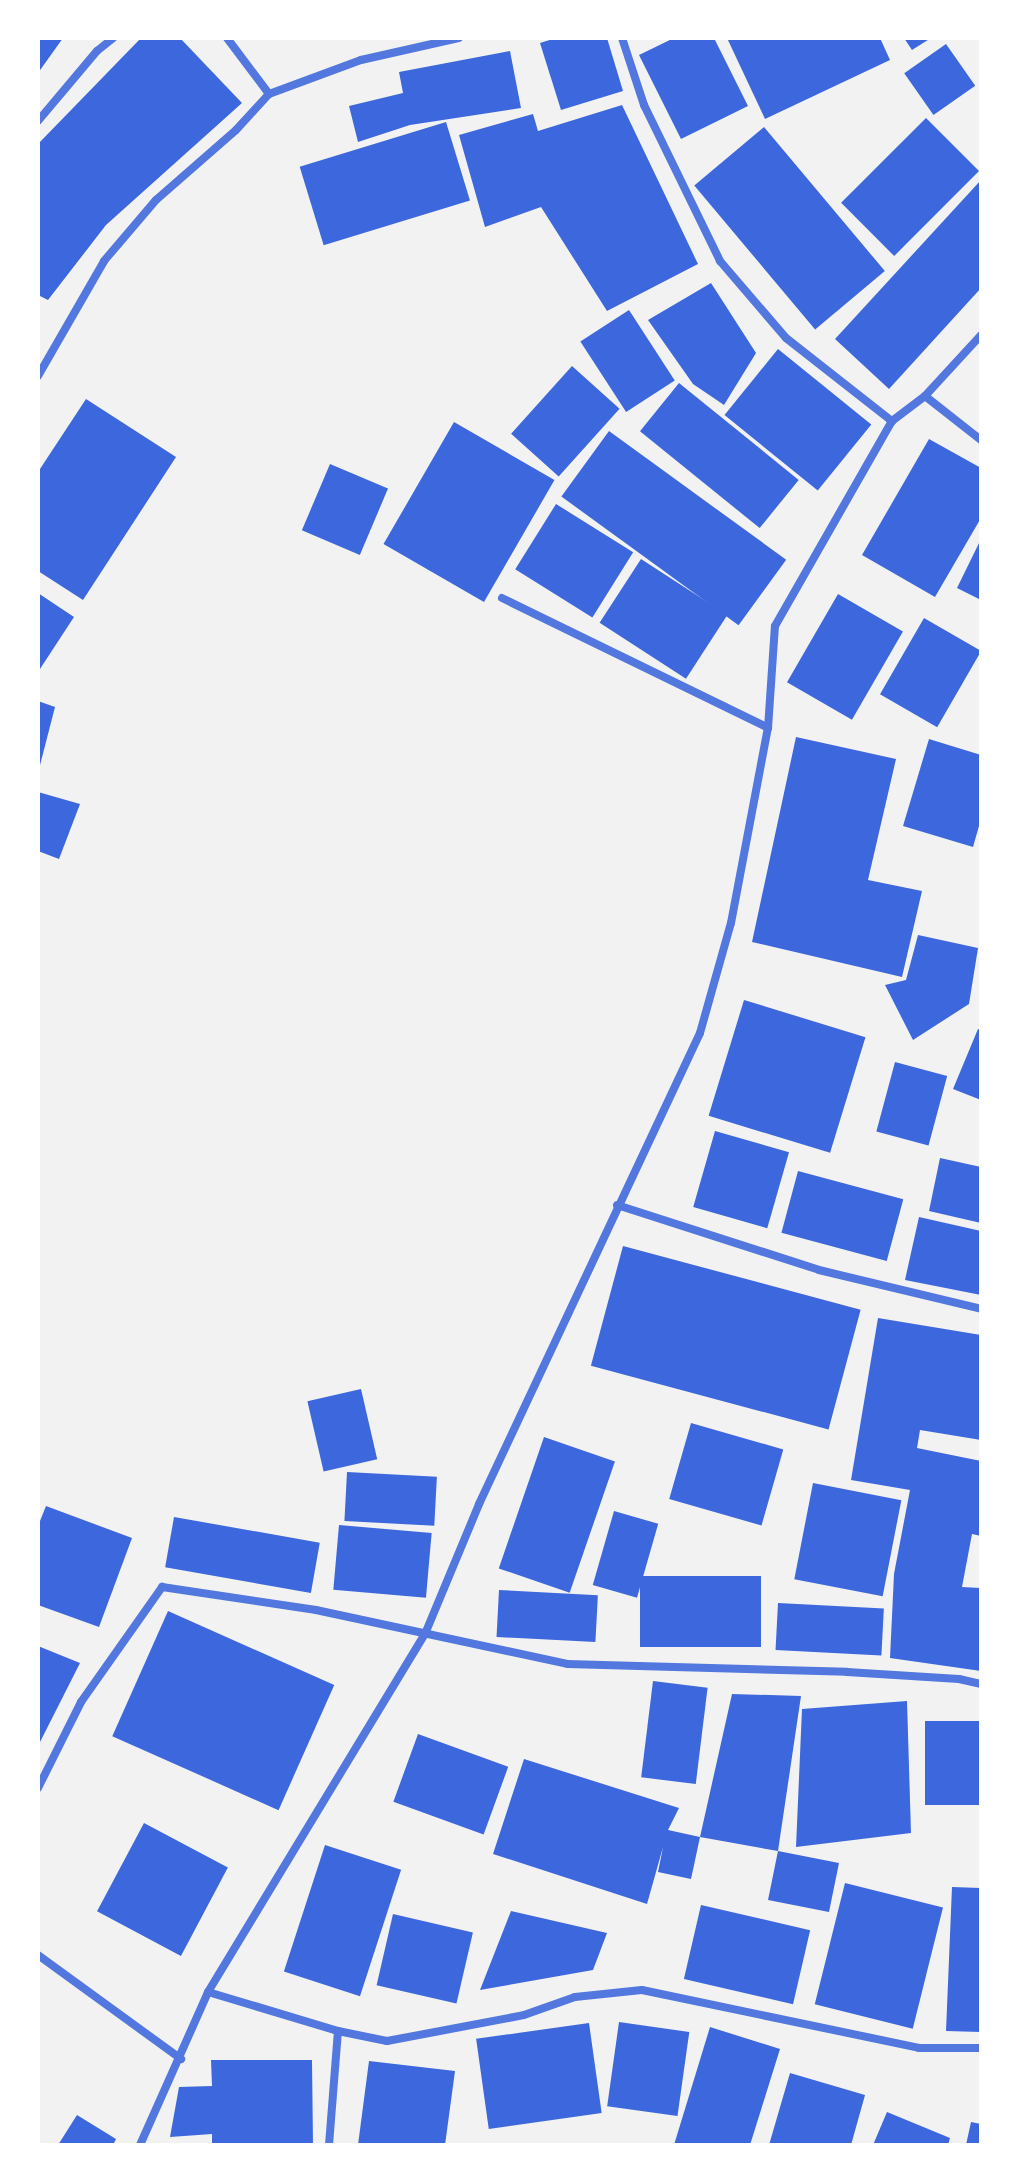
<!DOCTYPE html>
<style>
body{margin:0}
#map{position:relative;width:1019px;height:2183px;overflow:hidden;background:#f2f2f2;font-family:"DM Sans",sans-serif}
div>[style]{position:absolute}
.building>*{inset:0;background:#3d67dc;transform-origin:0 0}
.minor>*{height:8px;margin:-4px;padding:0 4px;transform-origin:4px;border-radius:4px;background:#5277de}
span{translate:-50% -50%;white-space:nowrap;text-align:center;line-height:1.15;-webkit-text-stroke:7px #fff;paint-order:stroke}
.frame{position:absolute;inset:0;border:40px solid #fff;pointer-events:none}
</style>
<div id="map">
<div class="building">
<div style="clip-path:polygon(38px 38px,63px 38px,38px 73px)"></div>
<div style="clip-path:polygon(141px 38px,180px 38px,242px 103px,106px 225px,48px 300px,38px 295px,38px 144px)"></div>
<div style="clip-path:polygon(556px 38px,607px 38px,623px 91px,561px 110px,540px 43px)"></div>
<div style="clip-path:polygon(674px 38px,714px 38px,748px 106px,681px 139px,639px 55px)"></div>
<div style="clip-path:polygon(727px 38px,880px 38px,890px 60px,765px 119px)"></div>
<div style="clip-path:polygon(904px 38px,931px 38px,912px 50px)"></div>
<div style="left:946px;top:44px;width:51px;height:51px;rotate:55deg"></div>
<div style="clip-path:polygon(510px 51px,521px 108px,410px 125px,358px 142px,349px 106px,403px 93px,399px 72px)"></div>
<div style="clip-path:polygon(622px 105px,698px 264px,607px 311px,541px 207px,485px 227px,459px 135px,533px 114px,538px 131px)"></div>
<div style="left:926px;top:118px;width:75px;height:120px;rotate:45deg"></div>
<div style="left:446px;top:122px;width:82px;height:153px;rotate:73deg"></div>
<div style="left:764px;top:127px;width:188px;height:91px;rotate:50deg"></div>
<div style="clip-path:polygon(981px 180px,981px 288px,889px 389px,835px 339px)"></div>
<div style="clip-path:polygon(711px 283px,756px 353px,724px 405px,693px 384px,648px 320px)"></div>
<div style="left:629px;top:310px;width:84px;height:58px;rotate:57deg"></div>
<div style="left:778px;top:349px;width:120px;height:85px;rotate:39deg"></div>
<div style="left:572px;top:366px;width:64px;height:91px;rotate:42deg"></div>
<div style="left:679px;top:383px;width:154px;height:62px;rotate:39deg"></div>
<div style="clip-path:polygon(86px 399px,176px 457px,83px 600px,38px 571px,38px 472px)"></div>
<div style="left:454px;top:422px;width:116px;height:141px;rotate:30deg"></div>
<div style="left:609px;top:431px;width:219px;height:81px;rotate:36deg"></div>
<div style="clip-path:polygon(929px 439px,981px 468px,981px 518px,935px 597px,862px 555px)"></div>
<div style="left:330px;top:464px;width:63px;height:72px;rotate:23deg"></div>
<div style="left:556px;top:504px;width:91px;height:77px;rotate:32deg"></div>
<div style="clip-path:polygon(981px 539px,981px 600px,957px 588px)"></div>
<div style="left:641px;top:559px;width:103px;height:76px;rotate:33deg"></div>
<div style="clip-path:polygon(38px 593px,74px 617px,38px 672px)"></div>
<div style="left:838px;top:594px;width:75px;height:102px;rotate:30deg"></div>
<div style="left:924px;top:618px;width:66px;height:88px;rotate:30deg"></div>
<div style="clip-path:polygon(38px 701px,55px 707px,39px 769px,38px 769px)"></div>
<div style="clip-path:polygon(796px 737px,896px 759px,868px 880px,922px 891px,902px 977px,752px 942px)"></div>
<div style="clip-path:polygon(929px 739px,981px 755px,981px 819px,973px 847px,903px 826px)"></div>
<div style="clip-path:polygon(38px 792px,80px 804px,59px 859px,38px 851px)"></div>
<div style="clip-path:polygon(918px 935px,978px 948px,969px 1004px,913px 1040px,885px 985px,906px 980px)"></div>
<div style="left:744px;top:1000px;width:127px;height:121px;rotate:17deg"></div>
<div style="clip-path:polygon(978px 1029px,981px 1030px,981px 1100px,953px 1089px)"></div>
<div style="left:895px;top:1062px;width:54px;height:72px;rotate:15deg"></div>
<div style="left:715px;top:1131px;width:77px;height:79px;rotate:16deg"></div>
<div style="clip-path:polygon(940px 1158px,981px 1167px,981px 1223px,929px 1211px)"></div>
<div style="left:798px;top:1171px;width:109px;height:64px;rotate:15deg"></div>
<div style="clip-path:polygon(919px 1217px,981px 1231px,981px 1295px,905px 1280px)"></div>
<div style="left:623px;top:1246px;width:246px;height:124px;rotate:15deg"></div>
<div style="clip-path:polygon(878px 1318px,981px 1335px,981px 1440px,920px 1430px,917px 1448px,981px 1461px,981px 1536px,972px 1534px,962px 1587px,981px 1588px,981px 1671px,890px 1658px,894px 1574px,910px 1490px,851px 1480px)"></div>
<div style="left:361px;top:1389px;width:72px;height:55px;rotate:77deg"></div>
<div style="left:691px;top:1423px;width:96px;height:79px;rotate:16deg"></div>
<div style="left:544px;top:1437px;width:75px;height:139px;rotate:19deg"></div>
<div style="left:347px;top:1472px;width:90px;height:49px;rotate:3deg"></div>
<div style="left:813px;top:1483px;width:90px;height:98px;rotate:11deg"></div>
<div style="clip-path:polygon(46px 1506px,132px 1538px,99px 1627px,38px 1605px,38px 1526px)"></div>
<div style="left:614px;top:1511px;width:46px;height:77px;rotate:16deg"></div>
<div style="left:174px;top:1517px;width:148px;height:51px;rotate:10deg"></div>
<div style="left:339px;top:1525px;width:93px;height:65px;rotate:5deg"></div>
<div style="left:761px;top:1576px;width:71px;height:121px;rotate:90deg"></div>
<div style="left:499px;top:1590px;width:99px;height:47px;rotate:3deg"></div>
<div style="left:778px;top:1603px;width:106px;height:47px;rotate:3deg"></div>
<div style="left:168px;top:1611px;width:182px;height:137px;rotate:24deg"></div>
<div style="clip-path:polygon(38px 1646px,80px 1663px,38px 1746px)"></div>
<div style="left:653px;top:1681px;width:55px;height:97px;rotate:7deg"></div>
<div style="clip-path:polygon(732px 1694px,801px 1696px,778px 1851px,839px 1863px,829px 1912px,768px 1900px,778px 1851px,700px 1837px)"></div>
<div style="clip-path:polygon(907px 1701px,911px 1833px,796px 1847px,802px 1709px)"></div>
<div style="left:925px;top:1721px;width:56px;height:84px"></div>
<div style="left:418px;top:1734px;width:96px;height:72px;rotate:20deg"></div>
<div style="clip-path:polygon(524px 1759px,679px 1808px,668px 1830px,700px 1837px,691px 1879px,658px 1872px,663px 1847px,647px 1904px,493px 1854px)"></div>
<div style="left:144px;top:1823px;width:95px;height:100px;rotate:28deg"></div>
<div style="left:325px;top:1845px;width:80px;height:133px;rotate:18deg"></div>
<div style="left:845px;top:1883px;width:101px;height:125px;rotate:14deg"></div>
<div style="clip-path:polygon(952px 1887px,981px 1888px,981px 2032px,946px 2031px)"></div>
<div style="left:701px;top:1905px;width:112px;height:76px;rotate:13deg"></div>
<div style="clip-path:polygon(511px 1911px,607px 1933px,593px 1970px,480px 1990px)"></div>
<div style="left:393px;top:1914px;width:82px;height:73px;rotate:13deg"></div>
<div style="left:619px;top:2022px;width:71px;height:85px;rotate:8deg"></div>
<div style="left:589px;top:2023px;width:91px;height:114px;rotate:82deg"></div>
<div style="clip-path:polygon(710px 2027px,780px 2049px,750px 2145px,674px 2145px)"></div>
<div style="clip-path:polygon(211px 2060px,312px 2060px,313px 2145px,212px 2145px,212px 2134px,170px 2137px,179px 2087px,212px 2086px)"></div>
<div style="clip-path:polygon(369px 2061px,455px 2071px,445px 2145px,358px 2145px)"></div>
<div style="clip-path:polygon(790px 2073px,865px 2095px,851px 2145px,769px 2145px)"></div>
<div style="clip-path:polygon(887px 2112px,950px 2138px,948px 2145px,873px 2145px)"></div>
<div style="clip-path:polygon(77px 2115px,116px 2139px,113px 2145px,58px 2145px)"></div>
<div style="clip-path:polygon(971px 2122px,981px 2124px,981px 2145px,966px 2145px)"></div>
</div>
<div class="minor">
<div style="left:227px;top:38px;width:70px;rotate:53.1deg"></div>
<div style="left:622px;top:38px;width:71px;rotate:71.8deg"></div>
<div style="left:644px;top:105px;width:174px;rotate:64deg"></div>
<div style="left:720px;top:261px;width:101px;rotate:49.4deg"></div>
<div style="left:786px;top:338px;width:135px;rotate:38.1deg"></div>
<div style="left:38px;top:121px;width:92px;rotate:-49.9deg"></div>
<div style="left:97px;top:51px;width:21px;rotate:-39deg"></div>
<div style="left:38px;top:376px;width:133px;rotate:-60.1deg"></div>
<div style="left:104px;top:261px;width:80px;rotate:-49.6deg"></div>
<div style="left:156px;top:200px;width:106px;rotate:-41.2deg"></div>
<div style="left:236px;top:130px;width:49px;rotate:-47.5deg"></div>
<div style="left:269px;top:94px;width:98px;rotate:-20.3deg"></div>
<div style="left:361px;top:60px;width:100px;rotate:-12.7deg"></div>
<div style="left:925px;top:396px;width:71px;rotate:38.2deg"></div>
<div style="left:502px;top:598px;width:296px;rotate:26deg"></div>
<div style="left:617px;top:1205px;width:212px;rotate:17.8deg"></div>
<div style="left:819px;top:1270px;width:167px;rotate:13.5deg"></div>
<div style="left:38px;top:1788px;width:96px;rotate:-63.4deg"></div>
<div style="left:81px;top:1702px;width:141px;rotate:-54.8deg"></div>
<div style="left:162px;top:1587px;width:156px;rotate:8.5deg"></div>
<div style="left:316px;top:1610px;width:257px;rotate:12.1deg"></div>
<div style="left:567px;top:1664px;width:280px;rotate:1.6deg"></div>
<div style="left:847px;top:1672px;width:112px;rotate:3.6deg"></div>
<div style="left:959px;top:1679px;width:23px;rotate:13deg"></div>
<div style="left:38px;top:1955px;width:177px;rotate:36deg"></div>
<div style="left:208px;top:1992px;width:136px;rotate:16.7deg"></div>
<div style="left:338px;top:2031px;width:50px;rotate:11.5deg"></div>
<div style="left:387px;top:2041px;width:139px;rotate:-10.7deg"></div>
<div style="left:524px;top:2015px;width:54px;rotate:-19.4deg"></div>
<div style="left:575px;top:1997px;width:67px;rotate:-6deg"></div>
<div style="left:642px;top:1990px;width:283px;rotate:11.8deg"></div>
<div style="left:919px;top:2048px;width:62px"></div>
<div style="left:140px;top:2145px;width:167px;rotate:-66deg"></div>
<div style="left:208px;top:1992px;width:419px;rotate:-58.8deg"></div>
<div style="left:425px;top:1634px;width:141px;rotate:-67.4deg"></div>
<div style="left:479px;top:1504px;width:520px;rotate:-64.86deg"></div>
<div style="left:700px;top:1033px;width:114px;rotate:-74.3deg"></div>
<div style="left:731px;top:923px;width:198px;rotate:-79.3deg"></div>
<div style="left:768px;top:728px;width:102px;rotate:-86.1deg"></div>
<div style="left:775px;top:626px;width:236px;rotate:-60.3deg"></div>
<div style="left:892px;top:421px;width:41px;rotate:-37.1deg"></div>
<div style="left:925px;top:396px;width:83px;rotate:-47.4deg"></div>
<div style="left:329px;top:2145px;width:114px;rotate:-85.5deg"></div>
</div>
<div class="frame"></div>
</div>
